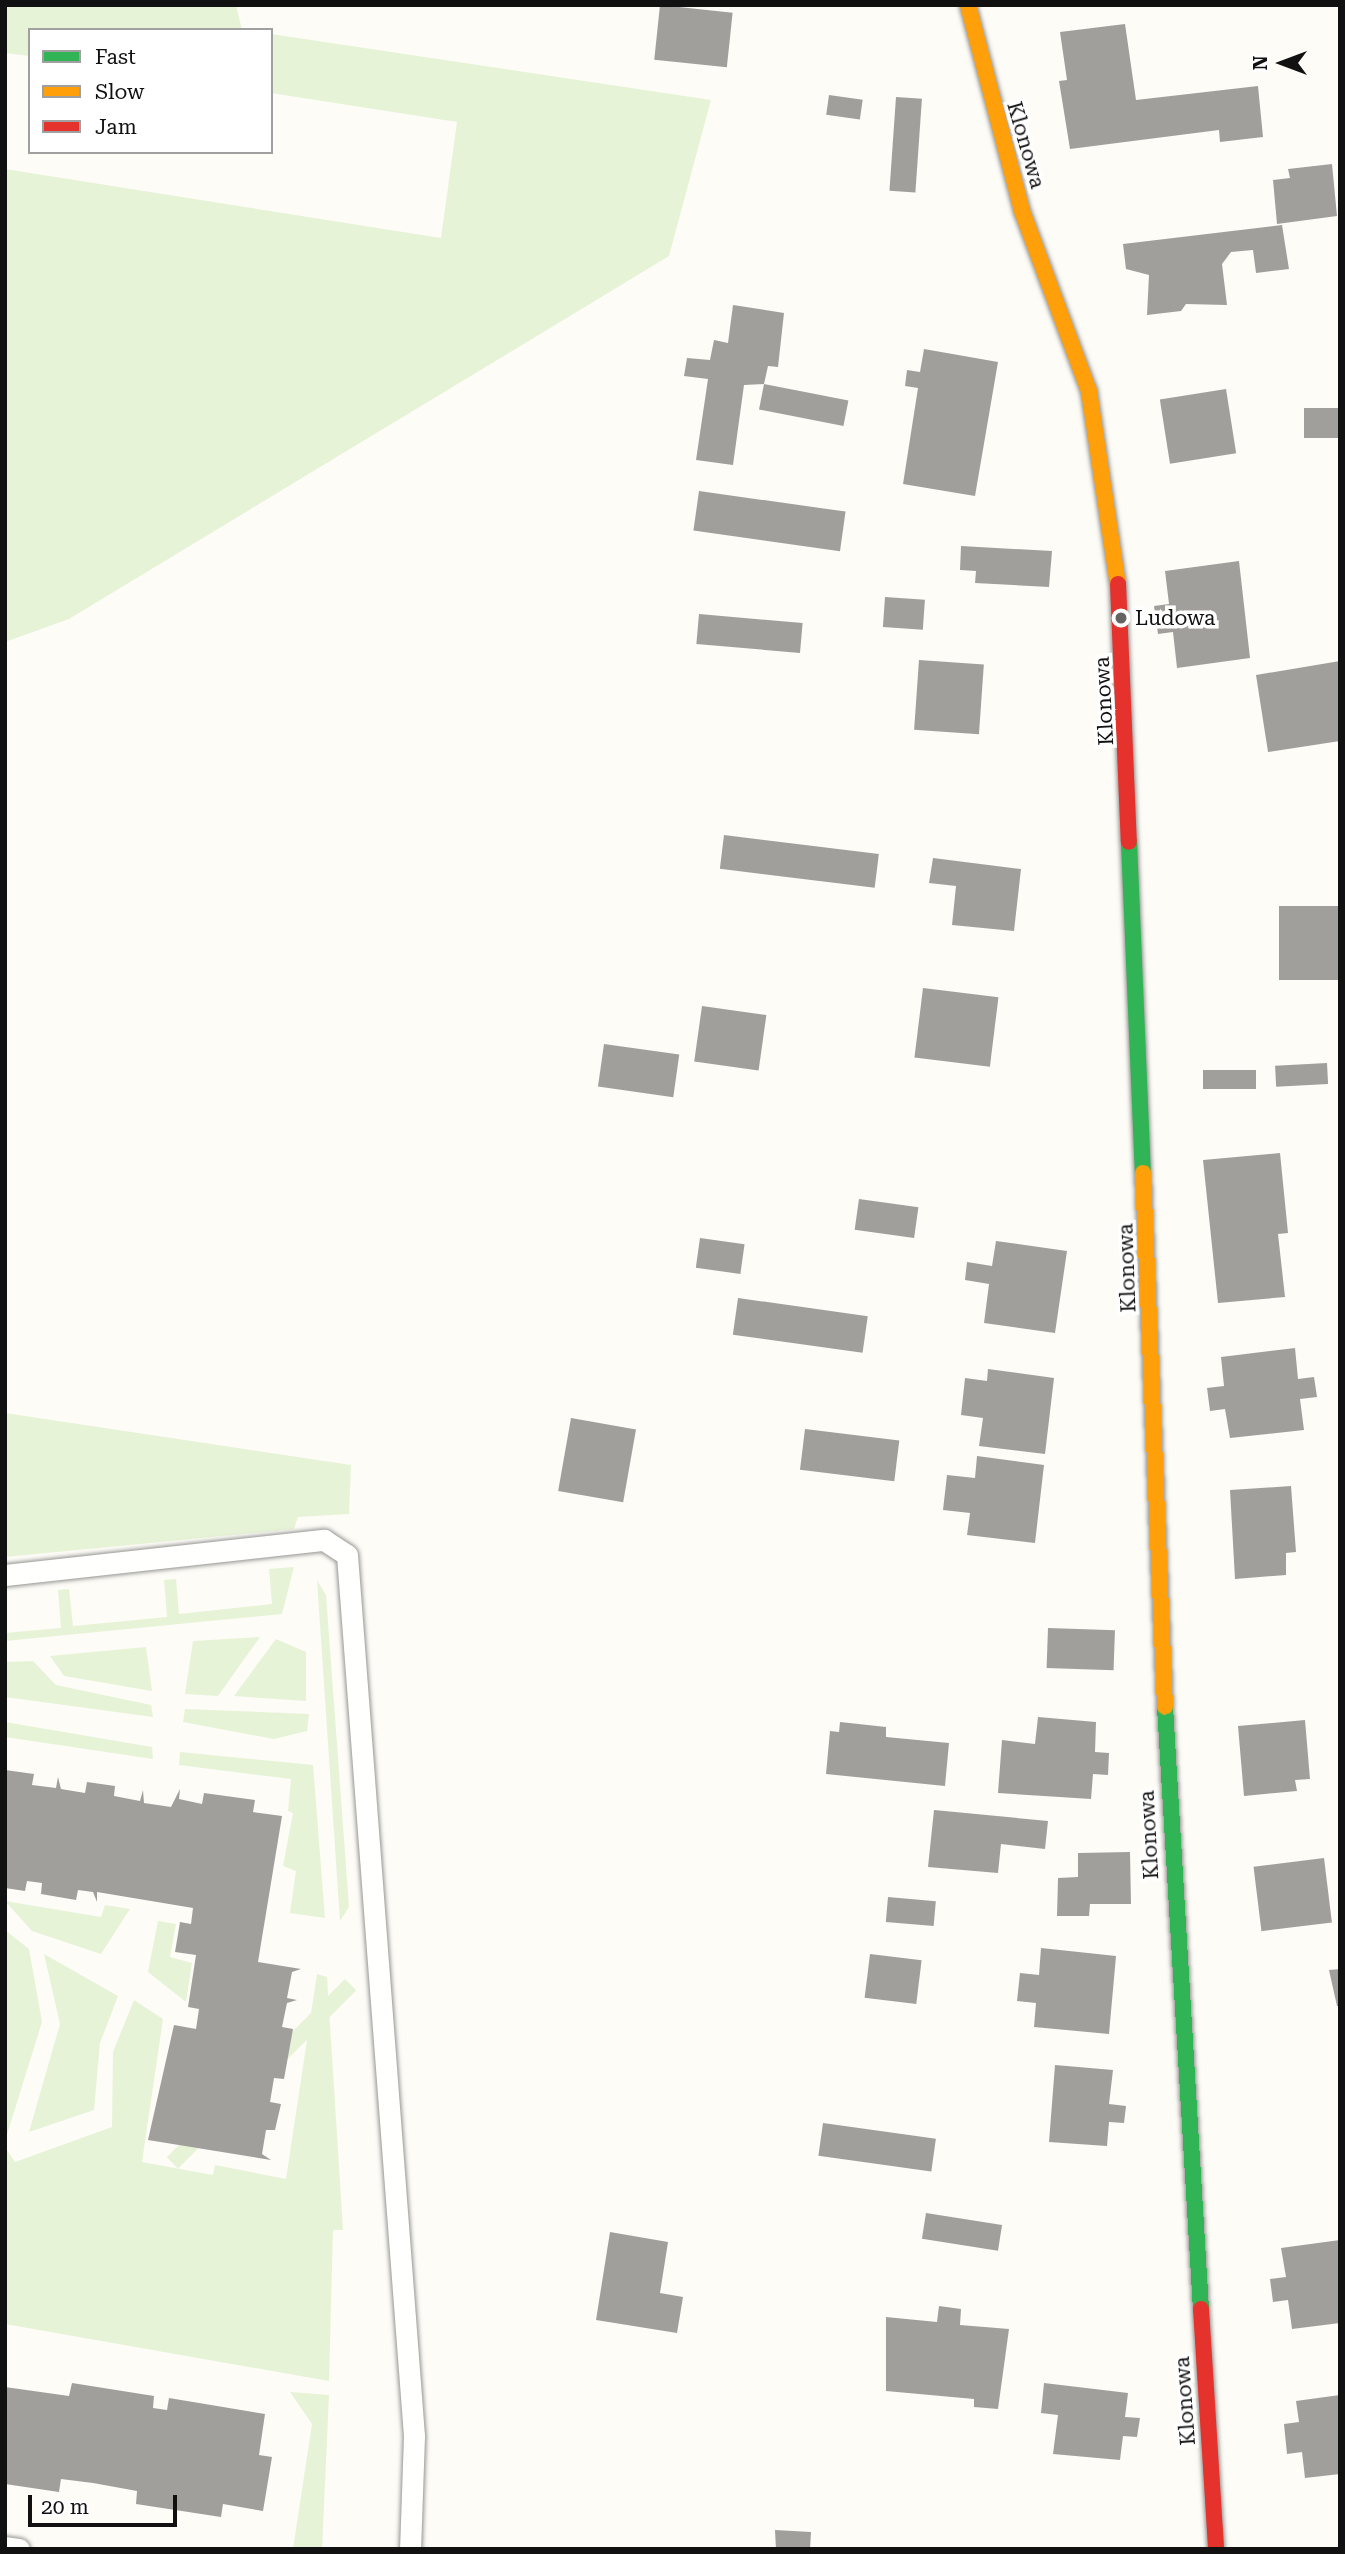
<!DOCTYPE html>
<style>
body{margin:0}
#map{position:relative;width:1345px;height:2554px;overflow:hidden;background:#fdfcf7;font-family:"Roboto Serif",serif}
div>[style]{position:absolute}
.green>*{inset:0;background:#e7f3d7;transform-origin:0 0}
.building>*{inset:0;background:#a19f9c;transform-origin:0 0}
.roads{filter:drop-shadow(0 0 2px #979795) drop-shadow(0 0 2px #979795)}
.lane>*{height:21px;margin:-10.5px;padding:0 10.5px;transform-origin:10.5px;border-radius:10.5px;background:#fffffe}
.fast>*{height:16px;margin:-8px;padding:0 8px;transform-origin:8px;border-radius:8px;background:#30b455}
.slow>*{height:16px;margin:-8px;padding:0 8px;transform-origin:8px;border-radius:8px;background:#ff9f0a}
.jam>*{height:16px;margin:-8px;padding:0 8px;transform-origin:8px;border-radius:8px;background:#e5322d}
.dots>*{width:19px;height:19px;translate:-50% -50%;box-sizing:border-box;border:4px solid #fff;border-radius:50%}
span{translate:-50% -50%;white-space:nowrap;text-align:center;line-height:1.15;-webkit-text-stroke:7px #fff;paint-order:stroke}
.street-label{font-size:21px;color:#111}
.poi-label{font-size:21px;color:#111}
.left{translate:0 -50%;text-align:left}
.frame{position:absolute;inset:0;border:7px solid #111;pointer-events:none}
.legend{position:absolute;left:28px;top:28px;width:245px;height:126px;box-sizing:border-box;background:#fff;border:2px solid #a0a0a0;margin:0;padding:9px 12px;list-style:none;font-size:21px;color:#111}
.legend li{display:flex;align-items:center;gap:14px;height:35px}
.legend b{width:35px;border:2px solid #a0a0a0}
.north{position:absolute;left:1247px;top:28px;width:70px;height:70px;-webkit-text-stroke:5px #fff;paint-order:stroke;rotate:270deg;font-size:19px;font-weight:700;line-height:28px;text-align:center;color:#111}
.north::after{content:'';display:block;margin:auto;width:24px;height:32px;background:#111;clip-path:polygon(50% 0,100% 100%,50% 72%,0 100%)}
.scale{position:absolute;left:28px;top:2495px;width:149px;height:32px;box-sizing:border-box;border:4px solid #111;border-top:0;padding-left:9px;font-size:21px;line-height:24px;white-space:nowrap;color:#111;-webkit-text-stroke:5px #fff;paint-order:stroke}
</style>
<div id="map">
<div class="green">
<div style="clip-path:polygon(5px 5px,236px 5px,242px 30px,30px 30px,30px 56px,5px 53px)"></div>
<div style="clip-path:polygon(271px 34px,711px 100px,669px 256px,69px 619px,5px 642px,5px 169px,441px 238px,457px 122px,271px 93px)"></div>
<div style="clip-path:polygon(5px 1413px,351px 1465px,349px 1514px,298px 1517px,294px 1529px,5px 1557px)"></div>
<div style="clip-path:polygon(294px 1567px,282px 1614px,5px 1641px,5px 1633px,61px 1628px,58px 1590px,69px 1589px,73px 1626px,167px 1617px,164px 1580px,176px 1579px,179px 1614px,272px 1604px,269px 1569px)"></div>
<div style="clip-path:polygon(317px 1580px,326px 1595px,349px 1907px,340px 1921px)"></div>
<div style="clip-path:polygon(260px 1637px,218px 1696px,185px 1694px,193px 1641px)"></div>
<div style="clip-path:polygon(276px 1639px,306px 1652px,306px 1701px,234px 1696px)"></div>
<div style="clip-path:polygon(146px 1647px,152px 1691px,64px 1676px,50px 1656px)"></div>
<div style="clip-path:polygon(33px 1661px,56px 1685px,151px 1705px,153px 1717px,5px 1697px,5px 1662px)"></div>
<div style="clip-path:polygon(185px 1709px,309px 1714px,307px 1731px,274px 1739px,183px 1722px)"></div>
<div style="clip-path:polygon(5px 1722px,152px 1747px,153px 1759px,5px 1737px)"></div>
<div style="clip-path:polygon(180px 1752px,313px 1765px,325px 1918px,290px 1913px,296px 1871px,283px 1866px,293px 1813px,288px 1811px,291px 1779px,179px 1765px)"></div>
<div style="clip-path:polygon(5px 1901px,101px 1917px,105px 1905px,130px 1909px,101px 1954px,32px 1931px)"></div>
<div style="clip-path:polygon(158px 1921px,176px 1924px,170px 1957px,192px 1963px,186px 2002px,148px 1972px)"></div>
<div style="clip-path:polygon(5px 1930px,29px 1949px,42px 2022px,5px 2141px)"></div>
<div style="clip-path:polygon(44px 1954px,118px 1996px,100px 2043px,94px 2110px,29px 2132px,60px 2024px)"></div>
<div style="clip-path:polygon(317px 1974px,327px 1977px,343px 2230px,333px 2230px,329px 2381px,5px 2324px,5px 2147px,15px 2162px,112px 2127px,113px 2052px,134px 2000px,163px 2019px,142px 2162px,213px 2175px,215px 2165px,286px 2179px)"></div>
<div style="left:345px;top:1979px;width:16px;height:252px;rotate:45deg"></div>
<div style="clip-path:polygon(290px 2392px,329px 2395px,322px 2549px,293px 2549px,312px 2424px)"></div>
</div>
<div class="building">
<div style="left:660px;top:5px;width:73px;height:55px;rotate:6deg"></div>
<div style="clip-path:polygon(1125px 24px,1136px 100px,1258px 86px,1263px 137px,1220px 142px,1219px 130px,1070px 149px,1059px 81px,1067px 80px,1060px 32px)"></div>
<div style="left:829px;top:95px;width:34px;height:20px;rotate:8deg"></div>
<div style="left:896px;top:97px;width:26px;height:94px;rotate:4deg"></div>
<div style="clip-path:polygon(1332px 164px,1337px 216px,1277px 224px,1273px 180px,1290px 178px,1288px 169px)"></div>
<div style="clip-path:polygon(1282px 225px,1289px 269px,1256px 273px,1253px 250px,1231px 252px,1222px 264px,1227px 305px,1186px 304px,1181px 311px,1147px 315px,1149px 275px,1126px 269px,1123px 244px)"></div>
<div style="clip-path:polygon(733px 305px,784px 313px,778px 367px,768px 366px,764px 384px,744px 385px,733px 465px,696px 460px,708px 379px,684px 376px,687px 358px,710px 360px,714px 340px,728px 343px)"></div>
<div style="clip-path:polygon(924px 349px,998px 362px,975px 496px,903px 484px,918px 388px,905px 386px,907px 370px,920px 372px)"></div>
<div style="left:764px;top:384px;width:86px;height:26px;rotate:11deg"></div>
<div style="left:1226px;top:389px;width:65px;height:67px;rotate:81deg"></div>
<div style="left:1340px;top:408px;width:30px;height:36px;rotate:90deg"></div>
<div style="left:699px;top:491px;width:148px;height:40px;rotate:8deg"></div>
<div style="clip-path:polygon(961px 546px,1052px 551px,1049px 587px,975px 583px,976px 571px,960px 570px)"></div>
<div style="clip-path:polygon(1239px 561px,1250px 658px,1177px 668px,1173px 632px,1158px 634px,1154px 606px,1169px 604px,1165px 571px)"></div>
<div style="left:885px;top:597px;width:40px;height:30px;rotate:4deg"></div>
<div style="left:699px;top:614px;width:104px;height:30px;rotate:5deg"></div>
<div style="left:919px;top:660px;width:65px;height:70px;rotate:4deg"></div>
<div style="clip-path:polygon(1340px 661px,1340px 741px,1268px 752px,1256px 675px)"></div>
<div style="left:724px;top:835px;width:156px;height:34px;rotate:7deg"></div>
<div style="clip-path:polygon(933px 858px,1021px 869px,1014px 931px,952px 925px,956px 886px,929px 883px)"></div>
<div style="left:1340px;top:906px;width:74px;height:61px;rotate:90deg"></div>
<div style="left:923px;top:988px;width:76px;height:70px;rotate:7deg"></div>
<div style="left:702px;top:1006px;width:65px;height:56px;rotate:8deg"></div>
<div style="left:604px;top:1044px;width:76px;height:43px;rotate:8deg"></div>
<div style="left:1327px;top:1063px;width:21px;height:52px;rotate:87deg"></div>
<div style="left:1203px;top:1070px;width:53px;height:19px"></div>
<div style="clip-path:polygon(1280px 1153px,1288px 1233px,1278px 1234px,1285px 1297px,1218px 1303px,1203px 1160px)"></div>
<div style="left:859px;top:1199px;width:60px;height:31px;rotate:8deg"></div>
<div style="left:700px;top:1238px;width:45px;height:30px;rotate:8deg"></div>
<div style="clip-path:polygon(996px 1241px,1067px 1251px,1055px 1333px,984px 1323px,989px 1284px,965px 1280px,967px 1262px,992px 1266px)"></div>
<div style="left:738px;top:1298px;width:131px;height:37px;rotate:8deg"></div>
<div style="clip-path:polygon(1295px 1348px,1298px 1379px,1314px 1377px,1317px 1397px,1300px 1399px,1304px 1430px,1230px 1438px,1225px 1409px,1210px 1411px,1207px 1388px,1224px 1386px,1221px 1357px)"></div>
<div style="clip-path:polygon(988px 1369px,1054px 1378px,1045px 1454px,979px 1446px,983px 1418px,961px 1415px,965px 1378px,987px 1381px)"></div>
<div style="left:571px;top:1418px;width:66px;height:74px;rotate:10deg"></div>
<div style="left:805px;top:1429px;width:95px;height:41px;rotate:7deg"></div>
<div style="clip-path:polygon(977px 1456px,1044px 1465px,1035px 1543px,967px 1535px,970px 1513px,943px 1510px,947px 1475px,975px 1478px)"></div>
<div style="clip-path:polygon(1291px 1486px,1296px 1552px,1286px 1553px,1286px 1575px,1235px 1579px,1230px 1490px)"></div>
<div style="left:1048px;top:1628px;width:67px;height:40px;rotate:2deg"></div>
<div style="clip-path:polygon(1038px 1717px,1096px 1722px,1095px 1752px,1109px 1753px,1108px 1775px,1093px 1774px,1091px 1799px,998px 1793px,1002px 1740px,1035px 1744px)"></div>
<div style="clip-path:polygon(1305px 1720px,1310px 1779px,1295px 1780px,1297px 1791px,1244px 1796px,1238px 1726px)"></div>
<div style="clip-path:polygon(840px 1722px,886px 1727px,886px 1737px,949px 1743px,945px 1786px,826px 1774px,830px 1731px,839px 1732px)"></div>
<div style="clip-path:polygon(5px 1770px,34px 1774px,32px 1785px,56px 1788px,58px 1777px,61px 1789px,85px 1793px,87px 1782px,115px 1786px,114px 1796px,140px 1801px,143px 1790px,144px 1803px,171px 1807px,180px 1789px,179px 1799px,202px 1804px,204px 1793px,255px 1800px,253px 1812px,282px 1816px,258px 1962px,301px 1969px,292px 1972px,287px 1998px,297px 2000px,287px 2003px,282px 2027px,293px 2029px,284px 2079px,274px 2078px,270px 2102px,281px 2104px,275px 2130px,266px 2130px,262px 2154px,271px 2160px,148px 2140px,174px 2025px,196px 2029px,199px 2009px,188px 2007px,196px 1955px,175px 1952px,180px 1922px,191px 1924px,193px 1908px,97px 1892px,97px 1902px,93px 1892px,78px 1890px,76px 1900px,41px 1894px,42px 1883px,27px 1881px,25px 1891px,5px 1888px)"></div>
<div style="clip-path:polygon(934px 1810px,1048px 1821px,1045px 1849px,1001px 1844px,998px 1873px,928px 1867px)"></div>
<div style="clip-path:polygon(1130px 1852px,1131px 1904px,1090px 1904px,1089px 1916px,1057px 1916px,1058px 1878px,1078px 1877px,1078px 1853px)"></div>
<div style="left:1324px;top:1858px;width:65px;height:71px;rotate:83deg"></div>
<div style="left:888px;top:1897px;width:48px;height:25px;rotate:5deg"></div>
<div style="clip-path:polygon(1041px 1948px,1116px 1956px,1109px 2034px,1034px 2027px,1036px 2003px,1017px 2001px,1020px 1973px,1039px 1975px)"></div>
<div style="left:870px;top:1954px;width:52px;height:44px;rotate:7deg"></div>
<div style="clip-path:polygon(1340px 1969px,1340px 2006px,1337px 2006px,1329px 1970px)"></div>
<div style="clip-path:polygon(1055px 2065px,1113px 2070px,1109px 2104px,1126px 2106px,1124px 2123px,1109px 2122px,1107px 2146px,1049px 2142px)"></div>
<div style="left:823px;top:2123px;width:114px;height:33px;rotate:8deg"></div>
<div style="left:926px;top:2213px;width:77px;height:26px;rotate:9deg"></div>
<div style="clip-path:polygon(610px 2232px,668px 2242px,660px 2293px,683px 2297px,677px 2333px,596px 2320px)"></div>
<div style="clip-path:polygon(1340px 2240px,1340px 2323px,1292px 2329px,1288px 2300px,1273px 2302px,1270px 2279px,1286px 2277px,1281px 2248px)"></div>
<div style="clip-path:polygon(939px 2306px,961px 2309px,960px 2325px,1009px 2329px,998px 2409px,974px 2407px,974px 2399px,886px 2391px,886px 2317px,937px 2322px)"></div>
<div style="clip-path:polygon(72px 2383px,154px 2396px,153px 2408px,167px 2410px,169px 2398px,265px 2414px,259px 2455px,272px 2457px,263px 2511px,223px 2504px,221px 2517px,136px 2504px,137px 2491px,93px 2483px,61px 2479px,59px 2492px,5px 2484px,5px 2387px,69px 2396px)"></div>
<div style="clip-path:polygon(1044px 2383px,1128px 2393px,1125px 2417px,1140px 2418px,1137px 2437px,1123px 2436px,1120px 2460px,1053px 2454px,1058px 2415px,1041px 2413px)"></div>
<div style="clip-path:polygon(1340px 2395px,1340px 2474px,1305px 2478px,1302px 2452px,1287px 2454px,1284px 2424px,1299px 2422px,1296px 2401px)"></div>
<div style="clip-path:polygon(775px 2530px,811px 2532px,810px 2549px,776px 2549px)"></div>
</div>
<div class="roads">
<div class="lane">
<div style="left:5px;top:1575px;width:321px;rotate:-6.3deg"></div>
<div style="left:324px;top:1540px;width:27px;rotate:33deg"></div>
<div style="left:347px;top:1555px;width:884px;rotate:85.65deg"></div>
<div style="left:414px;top:2436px;width:113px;rotate:92deg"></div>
<div style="left:5px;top:2547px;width:14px;rotate:8deg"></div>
</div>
<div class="fast">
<div style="left:1129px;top:842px;width:331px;rotate:87.6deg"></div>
<div style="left:1165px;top:1707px;width:603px;rotate:86.58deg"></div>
</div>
<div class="slow">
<div style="left:968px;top:5px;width:213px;rotate:75.3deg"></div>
<div style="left:1022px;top:211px;width:192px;rotate:69.6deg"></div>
<div style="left:1089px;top:391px;width:195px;rotate:81.5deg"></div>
<div style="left:1143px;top:1173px;width:534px;rotate:87.64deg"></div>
</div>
<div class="jam">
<div style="left:1118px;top:584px;width:258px;rotate:87.6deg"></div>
<div style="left:1201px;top:2309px;width:240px;rotate:86.4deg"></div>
</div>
</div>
<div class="dots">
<div style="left:1121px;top:618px;background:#646362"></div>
</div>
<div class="street-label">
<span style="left:1026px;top:145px;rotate:74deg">Klonowa</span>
<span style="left:1104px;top:701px;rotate:-93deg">Klonowa</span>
<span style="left:1127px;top:1268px;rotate:-92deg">Klonowa</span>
<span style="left:1149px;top:1835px;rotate:-93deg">Klonowa</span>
<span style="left:1185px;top:2401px;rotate:-94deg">Klonowa</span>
</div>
<div class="poi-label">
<span class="left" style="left:1135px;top:618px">Ludowa</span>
</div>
<div class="frame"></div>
<ul class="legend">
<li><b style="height:9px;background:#30b455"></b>Fast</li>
<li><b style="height:9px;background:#ff9f0a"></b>Slow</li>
<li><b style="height:9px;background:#e5322d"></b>Jam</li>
</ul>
<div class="north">N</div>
<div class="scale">20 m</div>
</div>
